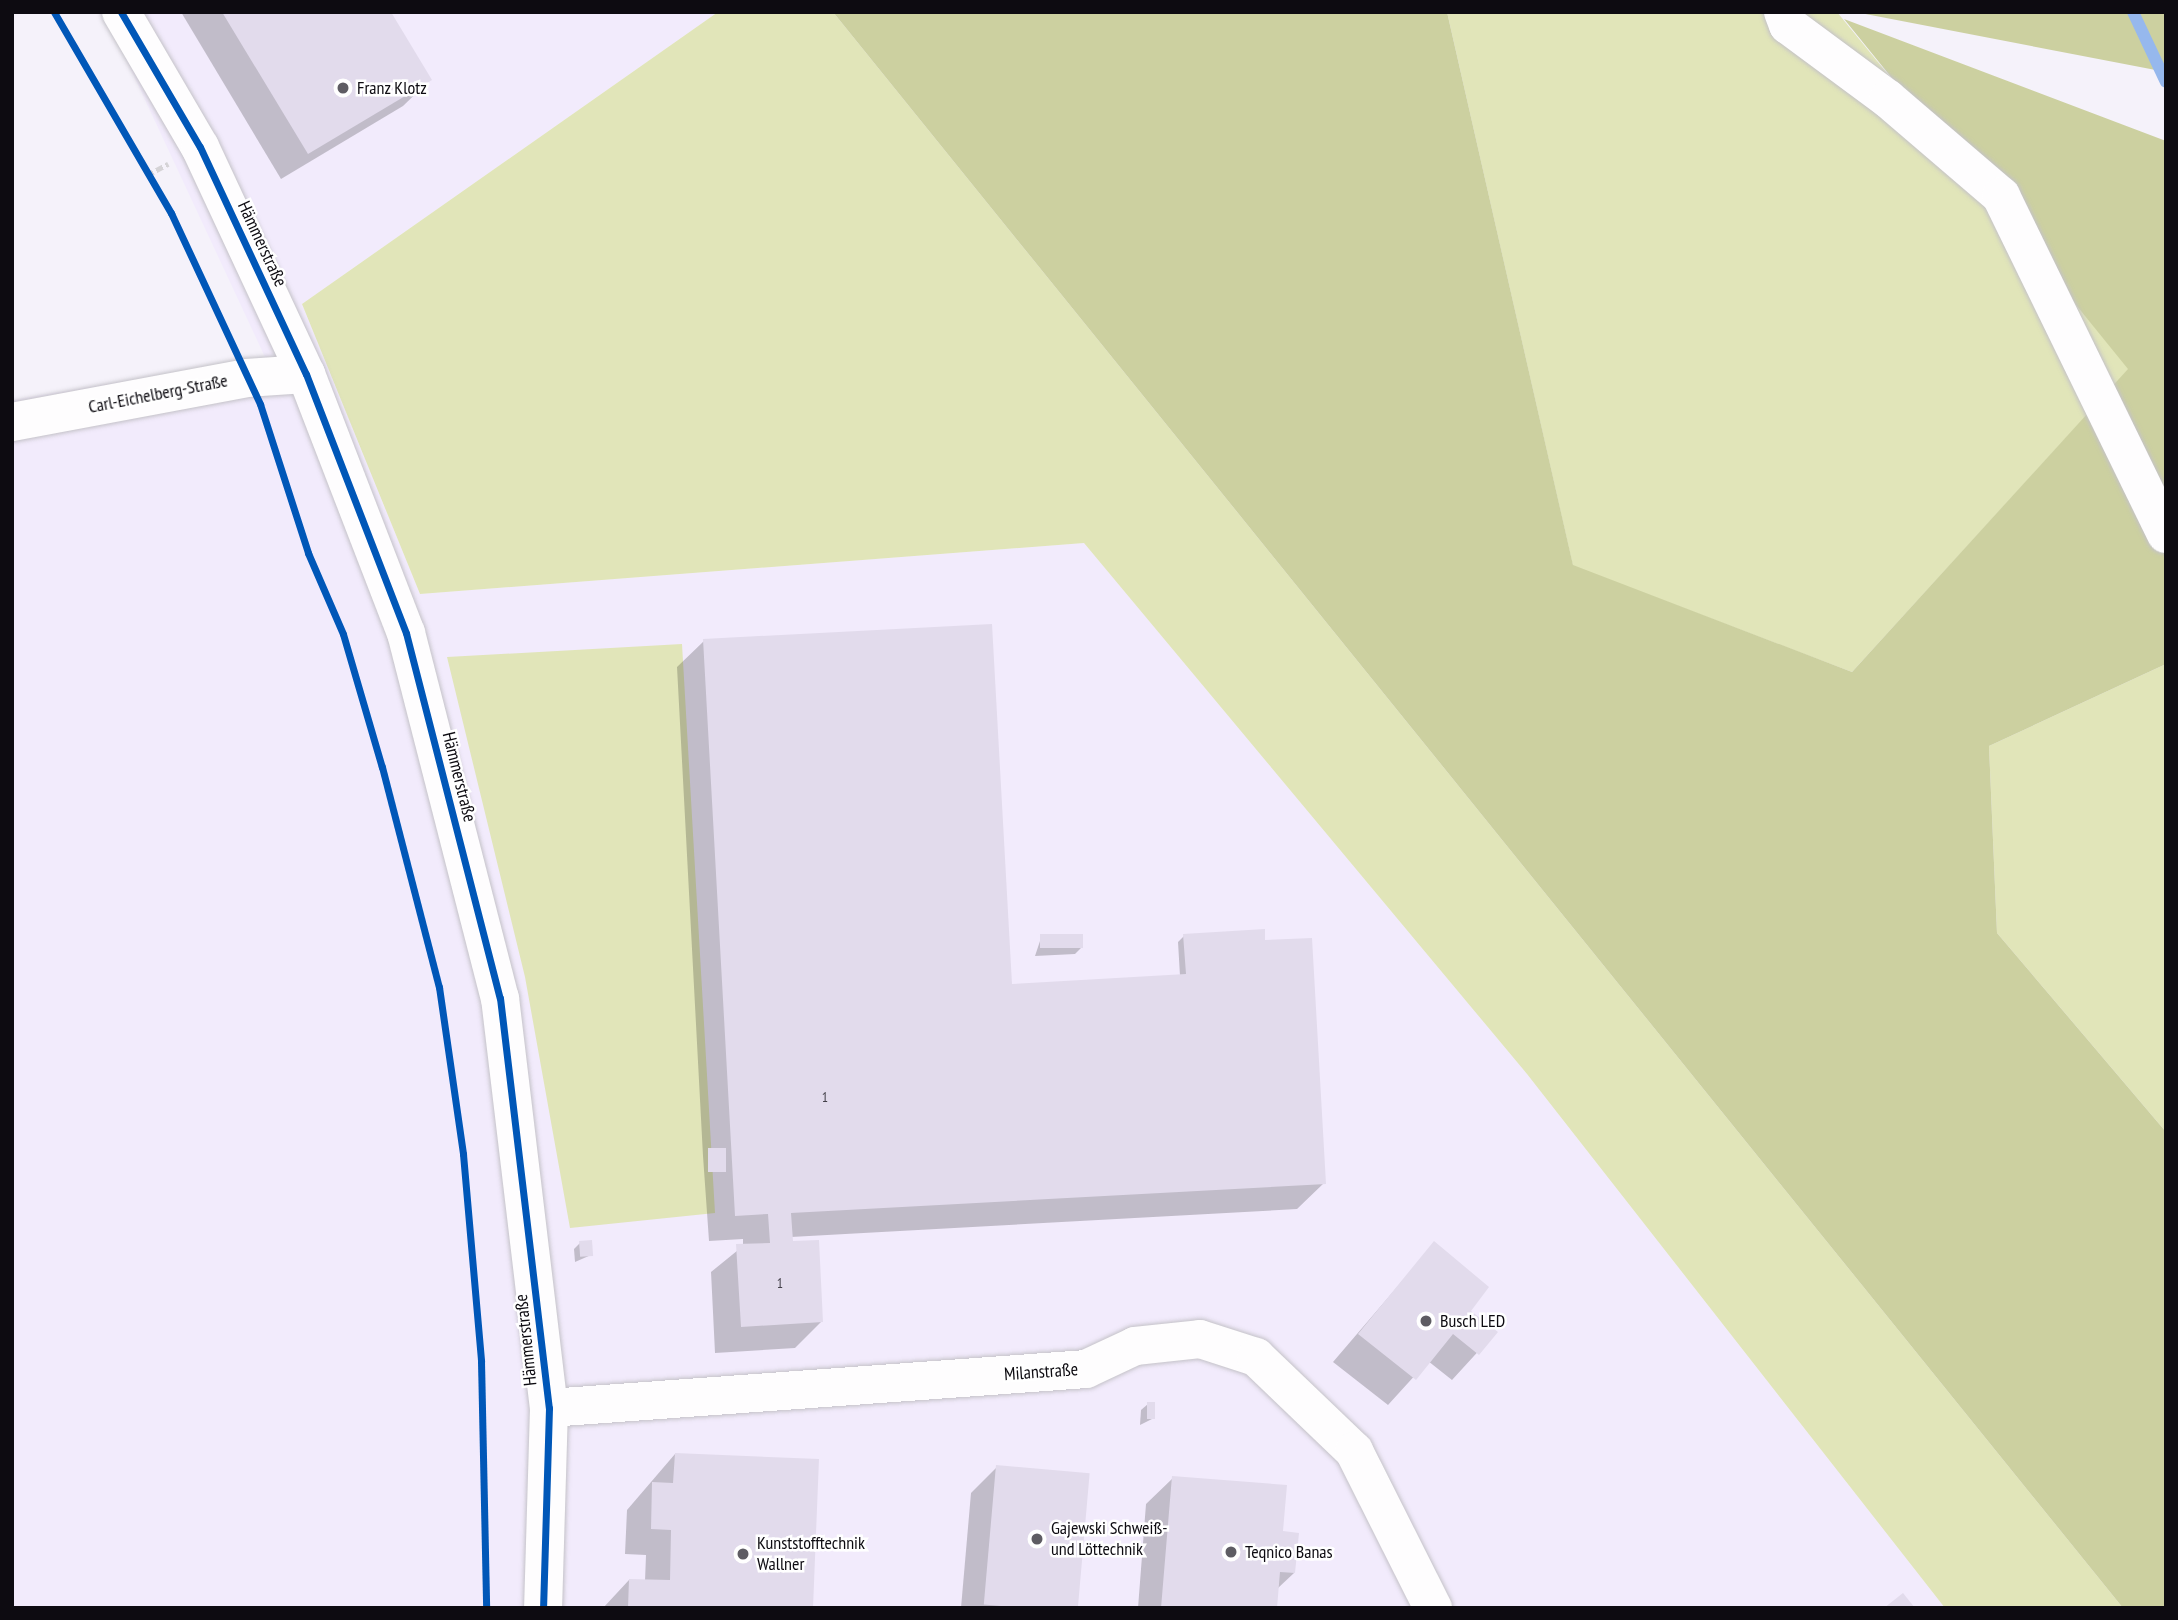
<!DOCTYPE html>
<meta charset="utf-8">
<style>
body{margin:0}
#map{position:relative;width:2178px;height:1620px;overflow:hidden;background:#f5f2fa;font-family:"PT Sans Narrow",sans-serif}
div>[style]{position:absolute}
.built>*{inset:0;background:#f2ebfc}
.green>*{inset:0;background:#e1e5b9}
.forest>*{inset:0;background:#ccd0a0}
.shadow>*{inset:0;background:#0003}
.stream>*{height:12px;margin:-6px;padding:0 6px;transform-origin:6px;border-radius:6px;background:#96b8ed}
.building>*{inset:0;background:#e2dbec;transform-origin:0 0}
.path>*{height:4.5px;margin-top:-2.25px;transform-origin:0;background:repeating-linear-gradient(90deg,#d5d3d6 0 7px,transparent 0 10.5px)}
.roads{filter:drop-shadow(0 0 2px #c4c2c8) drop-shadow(0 0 2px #c4c2c8)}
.minor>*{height:38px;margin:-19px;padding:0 19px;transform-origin:19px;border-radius:19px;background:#fefdfe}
.cycleway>*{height:7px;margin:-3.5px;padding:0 3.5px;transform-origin:3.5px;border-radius:3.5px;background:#0057b8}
.dots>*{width:19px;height:19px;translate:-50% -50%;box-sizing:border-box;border:4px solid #fff;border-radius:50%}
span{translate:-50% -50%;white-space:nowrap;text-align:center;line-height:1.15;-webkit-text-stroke:5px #fff;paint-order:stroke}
.number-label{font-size:14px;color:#423f48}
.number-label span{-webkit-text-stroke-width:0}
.poi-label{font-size:18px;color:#0d0b11}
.left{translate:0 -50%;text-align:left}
.street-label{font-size:18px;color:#0d0b11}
.frame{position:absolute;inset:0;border:14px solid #0d0b11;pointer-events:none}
</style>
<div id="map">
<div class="built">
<div style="clip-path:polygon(104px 12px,718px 12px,302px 304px,420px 594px,1084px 543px,1527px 1074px,1945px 1608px,12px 1608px,12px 400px,265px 357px)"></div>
</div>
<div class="green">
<div style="clip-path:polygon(718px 12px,833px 12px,2123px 1608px,1945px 1608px,1527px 1074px,1084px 543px,420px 594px,302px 304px)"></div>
<div style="clip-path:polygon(1447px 12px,1837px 12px,2129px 369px,1852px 672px,1573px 566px)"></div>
<div style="clip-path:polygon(682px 644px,715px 1213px,570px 1228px,525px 977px,447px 657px)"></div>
<div style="clip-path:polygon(2166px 664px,2166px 1132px,1997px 933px,1989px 746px)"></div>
</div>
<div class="forest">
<div style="clip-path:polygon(833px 12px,1447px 12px,1573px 565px,1852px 672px,2128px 369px,1844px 19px,2166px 141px,2166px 664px,1989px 746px,1997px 933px,2166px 1132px,2166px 1608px,2123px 1608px)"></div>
<div style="clip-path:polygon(1855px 12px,2166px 12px,2166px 72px)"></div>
</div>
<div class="shadow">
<div style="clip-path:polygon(181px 12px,389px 12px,430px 80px,403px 106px,281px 179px)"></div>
<div style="clip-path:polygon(704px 641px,1010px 986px,1180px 976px,1178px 942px,1184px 936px,1264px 942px,1324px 1183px,1297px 1209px,791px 1237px,821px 1322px,795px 1348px,715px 1353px,711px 1272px,743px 1246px,743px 1239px,709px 1241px,703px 1156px,677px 667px)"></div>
<div style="clip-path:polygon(1041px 938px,1082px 947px,1075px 954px,1035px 956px)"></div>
<div style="clip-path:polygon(580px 1243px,591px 1255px,575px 1262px,574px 1249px)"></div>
<div style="clip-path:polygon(1434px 1244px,1468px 1311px,1495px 1333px,1452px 1380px,1428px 1361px,1388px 1405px,1333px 1362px)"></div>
<div style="clip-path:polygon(1148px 1404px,1152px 1419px,1140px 1425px,1141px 1410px)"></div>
<div style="clip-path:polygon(675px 1454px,811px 1608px,603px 1608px,629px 1580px,645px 1581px,646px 1555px,625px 1554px,627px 1510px)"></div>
<div style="clip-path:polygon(997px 1467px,1076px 1608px,961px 1608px,971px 1493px)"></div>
<div style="clip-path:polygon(1173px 1478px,1281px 1532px,1294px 1573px,1277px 1589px,1275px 1608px,1138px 1608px,1146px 1504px)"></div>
</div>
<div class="stream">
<div style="left:2133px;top:12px;width:77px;rotate:64.8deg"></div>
</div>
<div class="building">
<div style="clip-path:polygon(222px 12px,391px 12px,432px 80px,308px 154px)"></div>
<div style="clip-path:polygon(992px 624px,1012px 984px,1186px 974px,1183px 934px,1265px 929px,1265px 940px,1312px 938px,1326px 1184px,791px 1213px,793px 1241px,819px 1240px,823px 1322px,741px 1327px,736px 1244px,770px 1243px,768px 1214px,735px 1216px,703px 639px)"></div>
<div style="left:1083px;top:934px;width:14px;height:43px;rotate:90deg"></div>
<div style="left:708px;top:1148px;width:18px;height:24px"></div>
<div style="left:592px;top:1240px;width:16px;height:13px;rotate:86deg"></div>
<div style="clip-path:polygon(1434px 1241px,1489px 1287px,1471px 1311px,1498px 1332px,1479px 1355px,1453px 1334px,1416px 1380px,1358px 1334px)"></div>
<div style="left:1147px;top:1402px;width:8px;height:17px"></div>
<div style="clip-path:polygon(675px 1453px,819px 1459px,813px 1608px,628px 1608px,629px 1579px,670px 1580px,671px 1530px,651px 1529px,652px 1482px,673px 1483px)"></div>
<div style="left:996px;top:1465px;width:94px;height:140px;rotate:5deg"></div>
<div style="clip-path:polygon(1172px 1476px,1287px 1485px,1283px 1531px,1299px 1533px,1295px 1573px,1280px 1572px,1277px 1608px,1161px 1608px)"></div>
<div style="clip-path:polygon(1903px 1593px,1915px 1608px,1884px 1608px)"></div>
</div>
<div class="path">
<div style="left:147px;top:175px;width:24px;rotate:-28deg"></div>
</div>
<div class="roads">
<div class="minor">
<div style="left:121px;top:12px;width:156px;rotate:59.7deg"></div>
<div style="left:200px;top:147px;width:251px;rotate:65deg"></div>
<div style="left:306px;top:374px;width:278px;rotate:68.9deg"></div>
<div style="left:406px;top:633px;width:377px;rotate:75.6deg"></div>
<div style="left:500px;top:998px;width:413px;rotate:83.2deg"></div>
<div style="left:549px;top:1408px;width:200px;rotate:91.7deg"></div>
<div style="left:1783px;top:12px;width:14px;rotate:69deg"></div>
<div style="left:1788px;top:25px;width:124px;rotate:36.5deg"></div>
<div style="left:1888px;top:99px;width:149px;rotate:40.6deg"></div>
<div style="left:2001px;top:196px;width:376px;rotate:64deg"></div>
<div style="left:12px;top:422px;width:238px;rotate:-10.6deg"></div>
<div style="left:246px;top:378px;width:60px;rotate:-3.8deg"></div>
<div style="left:549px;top:1408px;width:538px;rotate:-4.15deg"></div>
<div style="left:1086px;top:1369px;width:54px;rotate:-25.1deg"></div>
<div style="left:1135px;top:1346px;width:65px;rotate:-6.1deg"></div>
<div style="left:1200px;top:1339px;width:59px;rotate:17.8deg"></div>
<div style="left:1256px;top:1357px;width:136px;rotate:43.8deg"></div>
<div style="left:1354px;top:1451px;width:176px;rotate:63.3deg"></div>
</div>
</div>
<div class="cycleway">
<div style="left:54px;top:12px;width:233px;rotate:59.8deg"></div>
<div style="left:171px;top:213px;width:211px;rotate:65deg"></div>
<div style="left:260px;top:404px;width:157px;rotate:72.1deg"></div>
<div style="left:308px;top:553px;width:88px;rotate:66.6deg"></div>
<div style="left:343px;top:634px;width:139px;rotate:73.7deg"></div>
<div style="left:382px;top:767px;width:227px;rotate:75.5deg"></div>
<div style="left:439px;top:987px;width:169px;rotate:81.8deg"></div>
<div style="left:463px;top:1154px;width:208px;rotate:85deg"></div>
<div style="left:481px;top:1361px;width:247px;rotate:88.8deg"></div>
<div style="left:121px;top:12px;width:156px;rotate:59.7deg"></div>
<div style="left:200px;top:147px;width:251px;rotate:65deg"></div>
<div style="left:306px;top:374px;width:278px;rotate:68.9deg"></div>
<div style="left:406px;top:633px;width:377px;rotate:75.6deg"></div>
<div style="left:500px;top:998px;width:413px;rotate:83.2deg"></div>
<div style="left:549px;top:1408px;width:200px;rotate:91.7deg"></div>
</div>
<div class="dots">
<div style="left:343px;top:88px;background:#5e5c63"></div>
<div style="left:1426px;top:1321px;background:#5e5c63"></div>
<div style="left:1037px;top:1539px;background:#5e5c63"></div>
<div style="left:1231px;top:1552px;background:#5e5c63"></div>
<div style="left:743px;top:1554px;background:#5e5c63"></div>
</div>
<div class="number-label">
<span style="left:825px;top:1097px">1</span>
<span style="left:780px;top:1283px">1</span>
</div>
<div class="poi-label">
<span class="left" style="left:357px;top:88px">Franz Klotz</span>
<span class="left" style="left:1440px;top:1321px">Busch LED</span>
<span class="left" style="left:1051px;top:1539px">Gajewski Schweiß-<br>und Löttechnik</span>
<span class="left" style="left:757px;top:1554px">Kunststofftechnik<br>Wallner</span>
<span class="left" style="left:1245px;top:1552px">Teqnico Banas</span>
</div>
<div class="street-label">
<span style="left:262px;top:244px;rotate:65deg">Hämmerstraße</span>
<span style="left:158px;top:394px;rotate:-11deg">Carl-Eichelberg-Straße</span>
<span style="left:459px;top:777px;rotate:76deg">Hämmerstraße</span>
<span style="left:526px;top:1340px;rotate:-96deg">Hämmerstraße</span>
<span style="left:1041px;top:1372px;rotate:-4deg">Milanstraße</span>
</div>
<div class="frame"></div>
</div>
